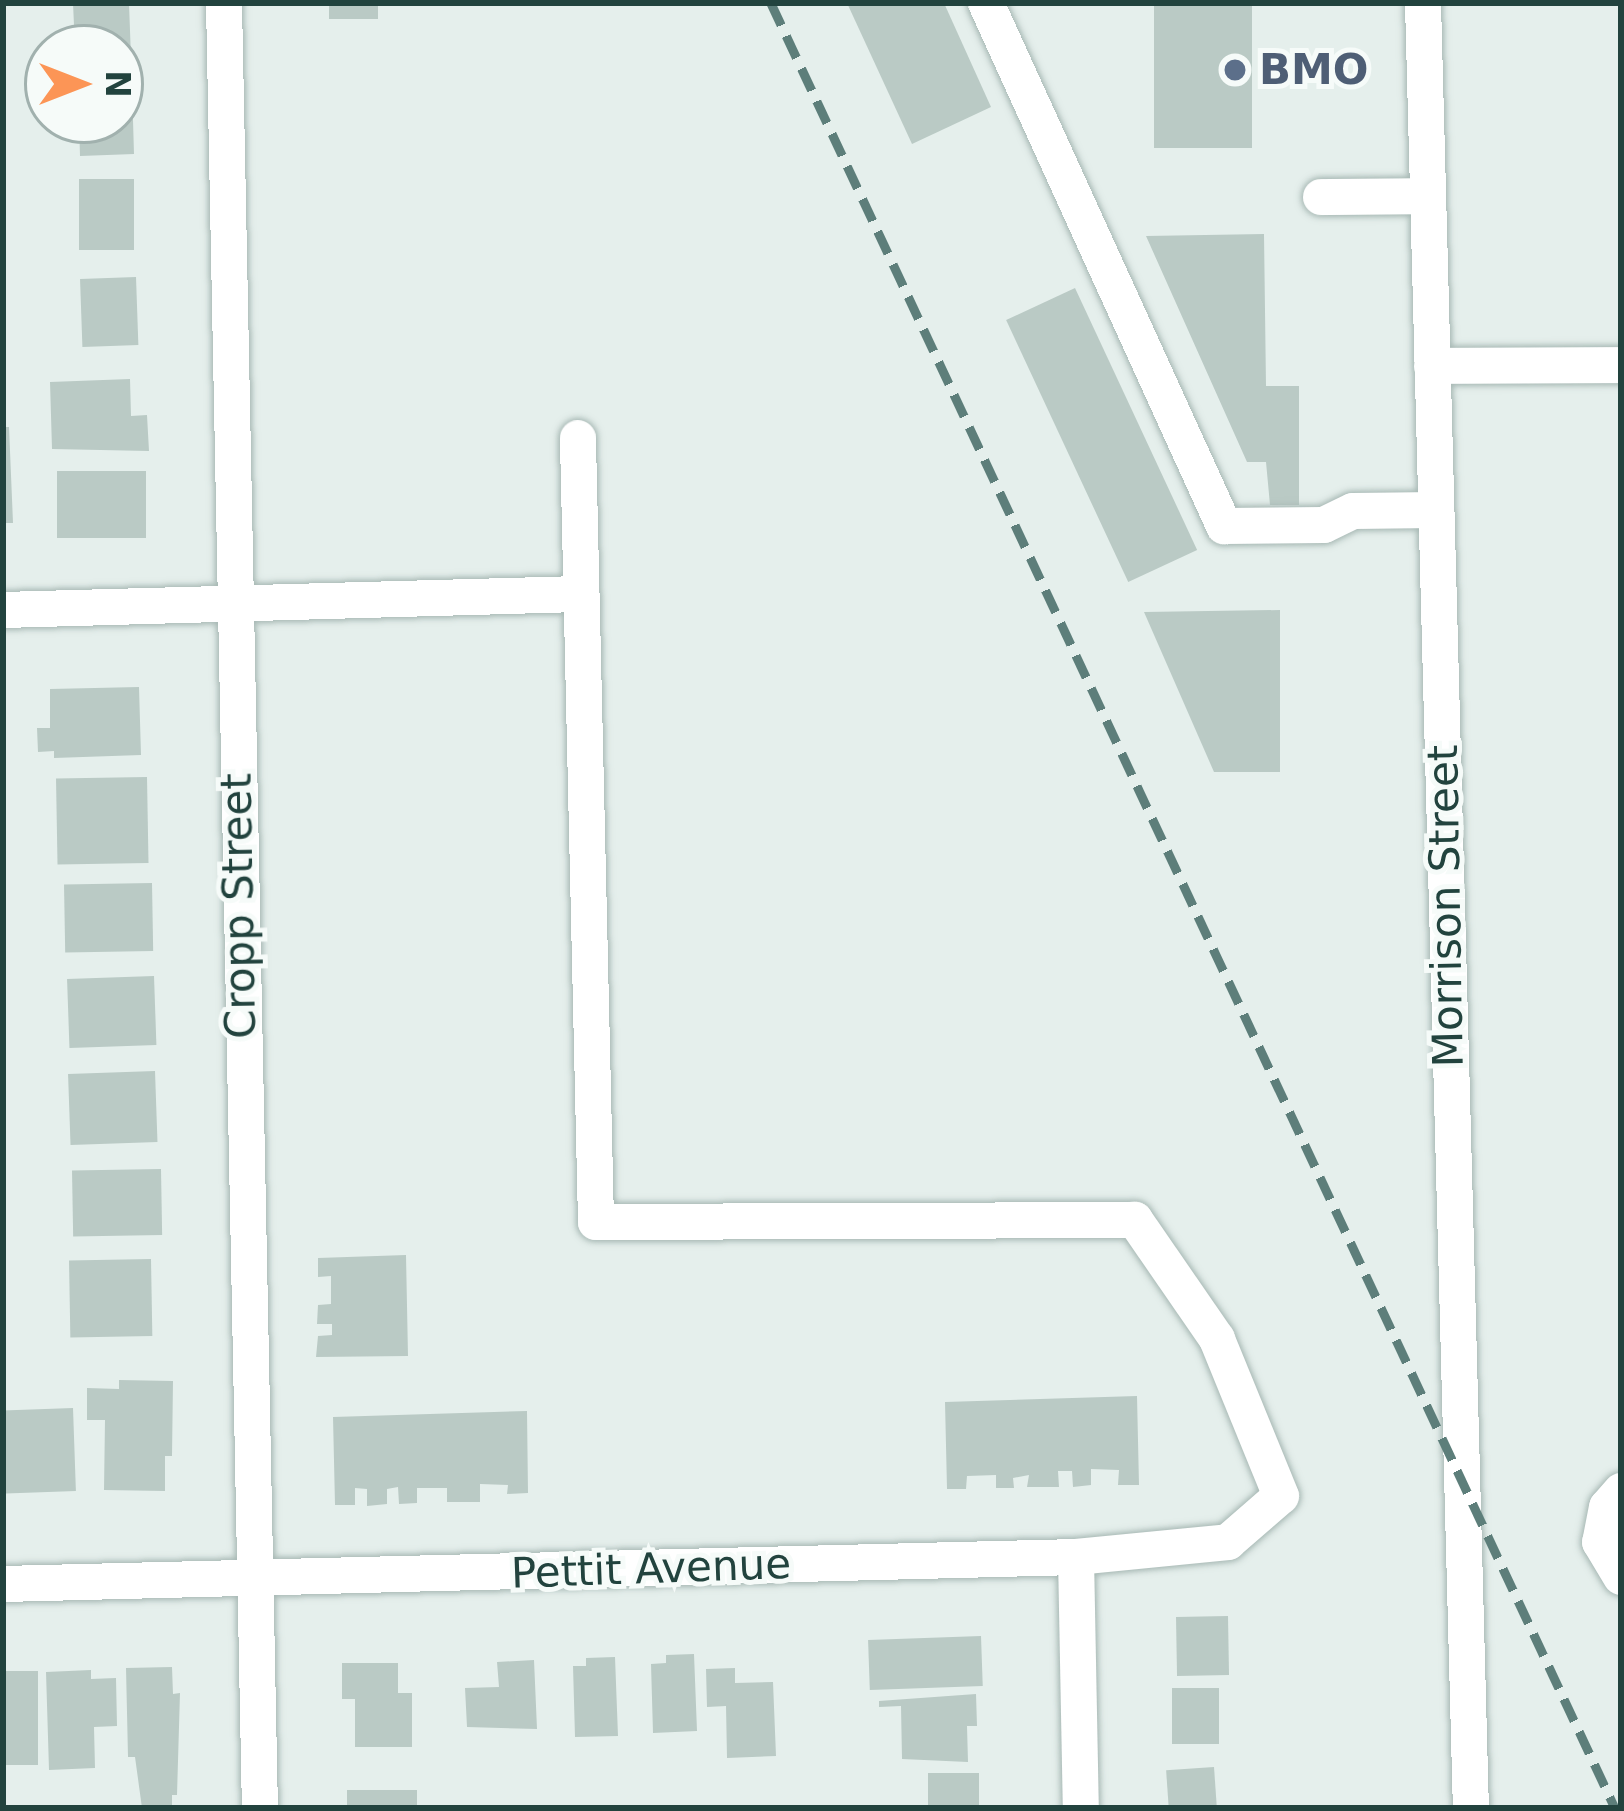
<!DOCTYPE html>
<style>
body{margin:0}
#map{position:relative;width:1624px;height:1811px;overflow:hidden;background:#e5efec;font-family:"DejaVu Sans",sans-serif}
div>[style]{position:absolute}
.building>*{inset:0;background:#bacac5;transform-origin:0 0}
.roads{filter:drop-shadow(0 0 3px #a7b8b4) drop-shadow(0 0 3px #a7b8b4)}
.minor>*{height:36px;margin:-18px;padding:0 18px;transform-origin:18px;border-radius:18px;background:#fff}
.rail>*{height:9px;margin-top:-4.5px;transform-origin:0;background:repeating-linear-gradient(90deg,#5d7e7a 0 24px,transparent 0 36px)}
.dots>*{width:33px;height:33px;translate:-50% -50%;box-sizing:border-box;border:6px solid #f6fbf9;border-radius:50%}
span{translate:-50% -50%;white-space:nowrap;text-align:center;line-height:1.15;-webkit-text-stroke:10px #f6fbf9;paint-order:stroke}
.service-label{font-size:42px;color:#4e5e75;font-weight:700}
.left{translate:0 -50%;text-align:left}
.street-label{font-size:42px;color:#22433e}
.frame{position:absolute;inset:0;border:6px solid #22433e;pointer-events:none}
.north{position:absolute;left:24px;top:24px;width:120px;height:120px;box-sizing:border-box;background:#f6fbf9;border:3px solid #a1b1ae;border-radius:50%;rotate:90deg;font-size:33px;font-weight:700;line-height:48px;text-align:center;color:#22433e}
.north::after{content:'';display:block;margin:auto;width:42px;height:54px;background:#fc9556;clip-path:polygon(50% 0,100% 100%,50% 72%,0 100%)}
</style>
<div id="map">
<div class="building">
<div style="clip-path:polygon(73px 3px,129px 3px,131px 58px,120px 58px,120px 48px,75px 48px)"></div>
<div style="left:329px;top:3px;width:49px;height:16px"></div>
<div style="clip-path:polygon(847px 3px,944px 3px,991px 107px,912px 144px)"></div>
<div style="left:1154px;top:3px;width:98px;height:145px"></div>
<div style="clip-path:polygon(120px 86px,132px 86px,134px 154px,80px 156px,79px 120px,120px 120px)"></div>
<div style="left:79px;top:179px;width:55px;height:71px"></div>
<div style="clip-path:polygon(1264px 234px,1266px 386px,1299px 386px,1299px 505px,1270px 505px,1266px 462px,1247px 462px,1146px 236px)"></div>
<div style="left:136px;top:277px;width:68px;height:56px;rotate:88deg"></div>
<div style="left:1075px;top:288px;width:289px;height:76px;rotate:65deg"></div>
<div style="clip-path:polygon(130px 379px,131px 416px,147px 415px,149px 451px,52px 449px,50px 382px)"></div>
<div style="clip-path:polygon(3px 427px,9px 427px,13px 523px,3px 523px)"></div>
<div style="left:57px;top:471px;width:89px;height:67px"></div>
<div style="clip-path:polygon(1280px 610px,1280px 772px,1214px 772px,1144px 612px)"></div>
<div style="clip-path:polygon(139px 687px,141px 755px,54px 758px,54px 751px,38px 752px,37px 728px,50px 728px,50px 689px)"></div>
<div style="left:147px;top:777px;width:86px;height:91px;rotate:89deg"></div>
<div style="left:152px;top:883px;width:68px;height:88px;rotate:89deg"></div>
<div style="left:154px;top:976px;width:69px;height:87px;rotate:88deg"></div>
<div style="left:155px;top:1071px;width:71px;height:87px;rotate:88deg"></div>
<div style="left:161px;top:1169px;width:66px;height:89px;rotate:89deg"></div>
<div style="clip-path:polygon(406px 1255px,408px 1356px,316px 1357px,318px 1336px,332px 1335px,332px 1324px,317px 1324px,318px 1305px,331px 1304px,331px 1276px,318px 1277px,318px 1258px)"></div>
<div style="left:151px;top:1259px;width:77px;height:82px;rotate:89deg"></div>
<div style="clip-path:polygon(119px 1380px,173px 1381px,172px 1456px,165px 1456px,165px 1491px,104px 1490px,105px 1420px,87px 1420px,87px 1388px,119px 1389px)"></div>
<div style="clip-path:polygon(1137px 1396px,1139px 1485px,1118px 1485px,1119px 1470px,1091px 1469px,1091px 1485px,1073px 1487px,1072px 1471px,1058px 1471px,1059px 1487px,1027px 1487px,1029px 1475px,1013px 1478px,1014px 1488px,996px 1488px,996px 1475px,967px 1476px,966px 1489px,947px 1489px,945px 1402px)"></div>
<div style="left:73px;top:1408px;width:83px;height:70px;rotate:88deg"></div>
<div style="clip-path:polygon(527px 1411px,528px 1493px,507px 1494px,508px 1485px,480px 1484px,480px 1502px,447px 1502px,447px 1488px,417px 1488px,417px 1503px,399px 1504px,398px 1487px,387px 1489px,387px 1504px,367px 1506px,367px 1489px,355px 1488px,355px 1505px,335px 1505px,333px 1417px)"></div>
<div style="left:1228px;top:1616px;width:59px;height:52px;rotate:89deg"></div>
<div style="left:981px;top:1636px;width:50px;height:113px;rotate:88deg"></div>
<div style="clip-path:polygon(694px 1654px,697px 1731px,653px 1733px,651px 1664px,666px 1663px,666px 1655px)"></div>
<div style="clip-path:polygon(615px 1657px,618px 1736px,575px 1737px,573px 1666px,586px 1666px,586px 1658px)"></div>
<div style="clip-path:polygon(534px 1660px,537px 1729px,467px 1727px,465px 1688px,499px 1687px,497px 1662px)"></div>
<div style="clip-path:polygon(342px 1663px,398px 1663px,398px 1693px,412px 1693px,412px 1747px,355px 1747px,355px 1699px,342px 1699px)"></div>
<div style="clip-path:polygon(172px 1667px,173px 1694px,180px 1693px,177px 1795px,172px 1795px,172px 1808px,142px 1808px,135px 1757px,128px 1757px,126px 1668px)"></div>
<div style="clip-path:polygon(735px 1668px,735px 1683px,773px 1682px,776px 1756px,727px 1758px,726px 1706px,707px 1707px,706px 1669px)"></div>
<div style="clip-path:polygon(91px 1670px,91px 1679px,116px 1678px,117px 1726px,94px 1727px,95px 1768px,49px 1770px,46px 1672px)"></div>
<div style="left:3px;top:1671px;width:35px;height:94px"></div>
<div style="left:1172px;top:1688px;width:47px;height:56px"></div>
<div style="clip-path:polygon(976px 1694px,977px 1726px,967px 1726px,968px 1762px,902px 1759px,901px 1706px,879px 1707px,879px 1701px)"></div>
<div style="left:1214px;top:1767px;width:41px;height:48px;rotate:86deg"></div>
<div style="left:979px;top:1773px;width:35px;height:51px;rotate:90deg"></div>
<div style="left:347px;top:1790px;width:70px;height:18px"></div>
</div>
<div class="roads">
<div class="minor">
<div style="left:224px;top:3px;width:1805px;rotate:88.86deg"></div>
<div style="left:986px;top:3px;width:575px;rotate:65.53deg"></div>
<div style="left:1224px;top:526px;width:100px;rotate:-0.6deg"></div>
<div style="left:1324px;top:525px;width:32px;rotate:-26deg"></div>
<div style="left:1353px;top:511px;width:83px;rotate:-0.7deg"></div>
<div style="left:1423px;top:3px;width:1806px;rotate:88.48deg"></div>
<div style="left:1321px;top:197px;width:106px;rotate:-0.5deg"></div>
<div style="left:1432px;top:366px;width:189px;rotate:-0.3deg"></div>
<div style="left:3px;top:610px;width:576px;rotate:-1.59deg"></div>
<div style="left:1621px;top:1491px;width:21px;rotate:131deg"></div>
<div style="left:1607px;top:1507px;width:36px;rotate:101deg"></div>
<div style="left:1600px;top:1542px;width:41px;rotate:59deg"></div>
<div style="left:1076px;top:1557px;width:251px;rotate:88.9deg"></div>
<div style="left:3px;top:1584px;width:1073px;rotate:-1.44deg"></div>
<div style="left:1076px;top:1557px;width:153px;rotate:-5.6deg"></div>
<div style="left:1228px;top:1542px;width:70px;rotate:-41deg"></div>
<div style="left:1281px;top:1496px;width:170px;rotate:-112.2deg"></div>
<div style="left:1217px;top:1339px;width:145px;rotate:-124.6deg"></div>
<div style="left:1135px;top:1220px;width:539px;rotate:179.79deg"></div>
<div style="left:596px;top:1222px;width:784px;rotate:-91.32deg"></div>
</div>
</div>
<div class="rail">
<div style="left:771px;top:3px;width:1993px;rotate:64.94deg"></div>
</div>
<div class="dots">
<div style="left:1235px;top:70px;background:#5c6f8a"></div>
</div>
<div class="service-label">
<span class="left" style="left:1259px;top:70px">BMO</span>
</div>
<div class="street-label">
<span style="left:239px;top:906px;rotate:-91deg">Cropp Street</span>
<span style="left:1446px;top:906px;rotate:-91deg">Morrison Street</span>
<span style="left:651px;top:1569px;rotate:-2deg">Pettit Avenue</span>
</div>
<div class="frame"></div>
<div class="north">N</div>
</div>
